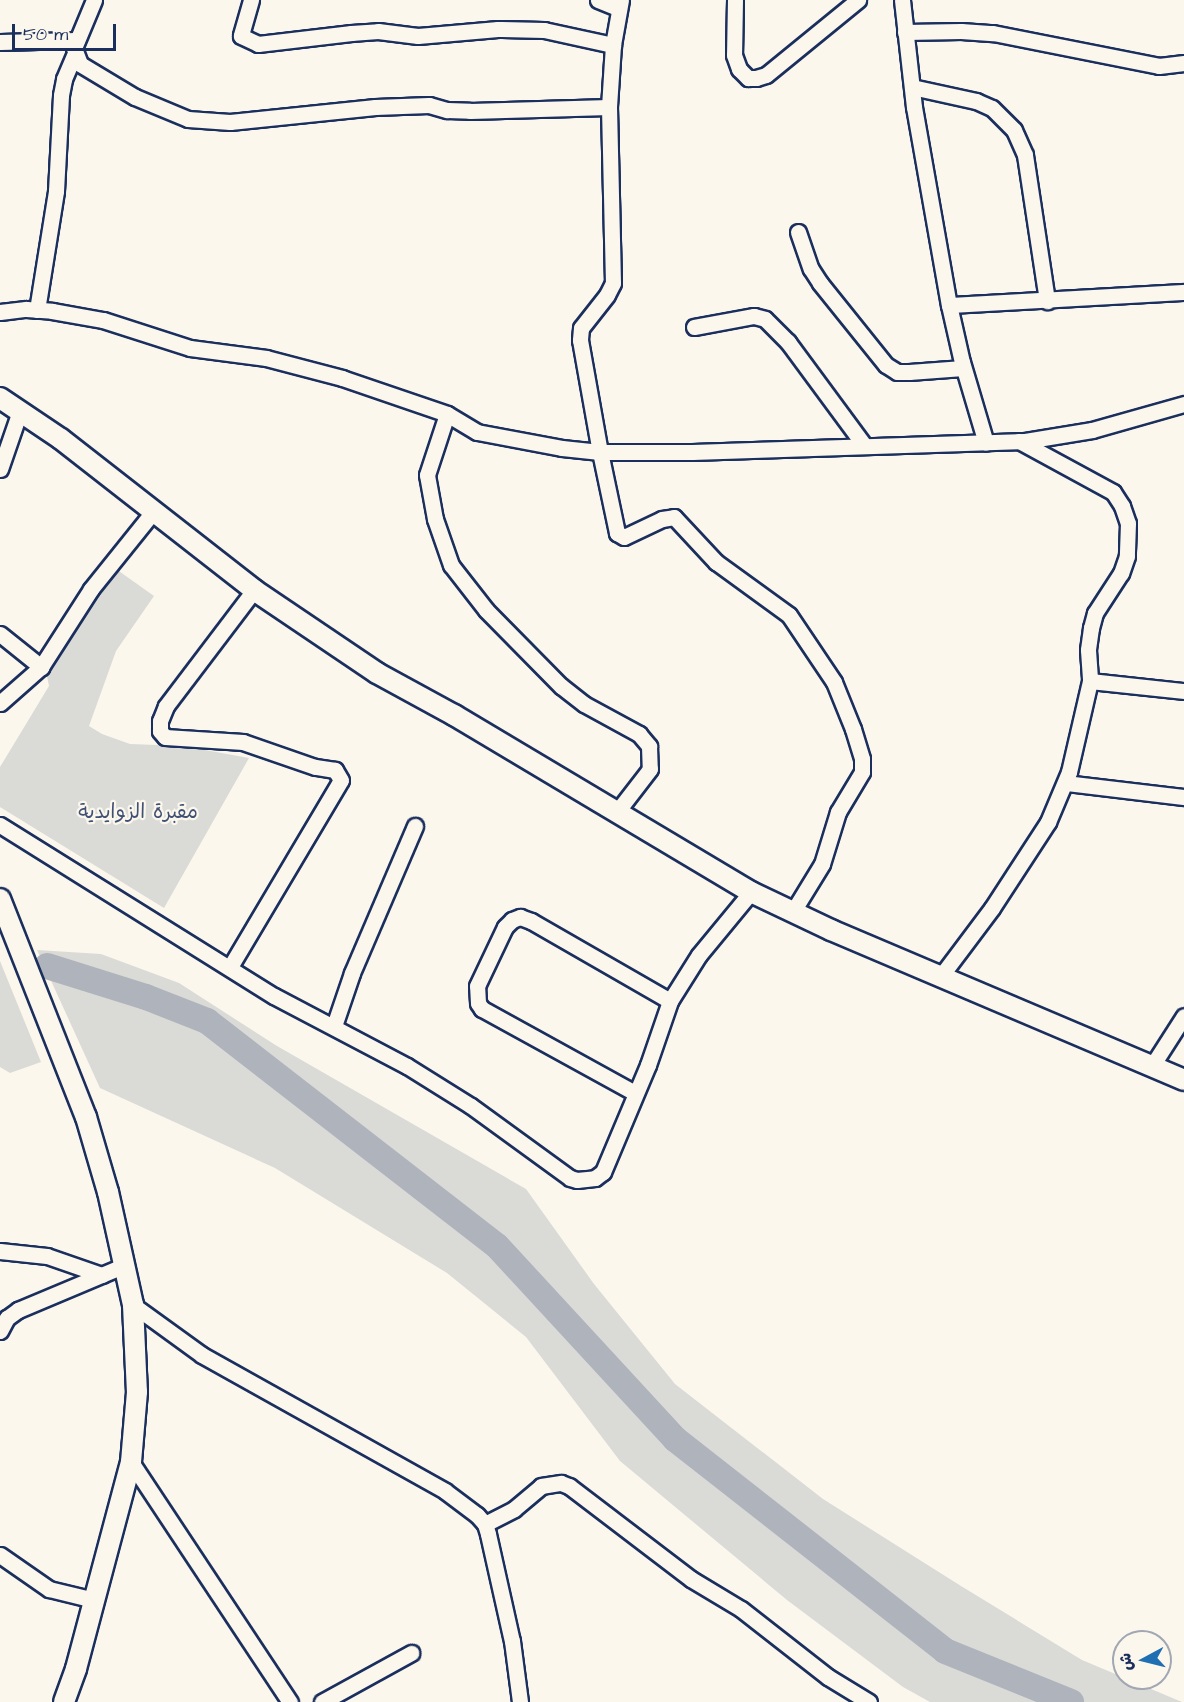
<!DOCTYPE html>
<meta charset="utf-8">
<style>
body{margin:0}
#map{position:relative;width:1184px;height:1702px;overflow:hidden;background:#fbf7ec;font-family:"Architects Daughter","Playpen Sans Arabic",sans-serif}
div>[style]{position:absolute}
.green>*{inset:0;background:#dadad7}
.river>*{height:26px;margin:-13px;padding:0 13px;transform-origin:13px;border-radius:13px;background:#afb3bb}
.roads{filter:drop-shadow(2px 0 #1b2f5e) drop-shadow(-2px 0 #1b2f5e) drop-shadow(0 2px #1b2f5e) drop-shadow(0 -2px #1b2f5e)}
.minor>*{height:15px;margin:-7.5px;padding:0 7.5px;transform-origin:7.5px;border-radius:7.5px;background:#fbf7ec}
.tertiary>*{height:20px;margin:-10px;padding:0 10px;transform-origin:10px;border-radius:10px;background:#fbf7ec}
span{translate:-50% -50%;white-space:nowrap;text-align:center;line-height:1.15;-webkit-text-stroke:4.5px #fbf7ec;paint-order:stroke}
.park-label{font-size:20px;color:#415176}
.north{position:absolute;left:1112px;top:1630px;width:60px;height:60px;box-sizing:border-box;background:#fbf7ec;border:2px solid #a1a7b3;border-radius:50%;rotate:263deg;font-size:16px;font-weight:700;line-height:24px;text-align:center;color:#1b2f5e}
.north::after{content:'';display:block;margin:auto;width:21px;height:27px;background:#1f6fb2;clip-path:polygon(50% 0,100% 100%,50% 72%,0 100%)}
.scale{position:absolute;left:12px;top:24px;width:104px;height:27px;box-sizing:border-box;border:3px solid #1b2f5e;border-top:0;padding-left:8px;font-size:18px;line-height:21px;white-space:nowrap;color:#1b2f5e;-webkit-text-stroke:4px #fbf7ec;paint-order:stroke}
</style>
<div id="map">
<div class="green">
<i style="clip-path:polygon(116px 569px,154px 596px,116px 651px,89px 726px,102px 734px,130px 744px,183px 746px,249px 758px,164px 908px,0 807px,0 767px,49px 686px,45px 666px,82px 605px)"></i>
<i style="clip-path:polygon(37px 950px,101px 954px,179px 983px,277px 1046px,526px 1189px,594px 1284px,675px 1384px,823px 1499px,961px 1586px,1082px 1660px,1182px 1702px,930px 1702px,903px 1687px,787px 1600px,620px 1461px,526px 1337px,447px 1273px,275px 1168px,100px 1088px)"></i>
<i style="clip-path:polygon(0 961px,41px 1062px,10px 1073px,0 1067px)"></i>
</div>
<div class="river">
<i style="left:47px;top:966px;width:104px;rotate:17.4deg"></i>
<i style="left:146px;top:997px;width:66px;rotate:21.5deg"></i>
<i style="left:207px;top:1021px;width:367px;rotate:37.8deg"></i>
<i style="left:497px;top:1246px;width:263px;rotate:47.3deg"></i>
<i style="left:675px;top:1439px;width:343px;rotate:38.1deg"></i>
<i style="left:945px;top:1651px;width:136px;rotate:22deg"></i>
</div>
<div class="roads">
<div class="minor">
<i style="left:94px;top:0;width:52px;rotate:112.6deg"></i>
<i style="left:74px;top:48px;width:17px;rotate:69deg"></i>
<i style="left:80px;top:64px;width:64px;rotate:31deg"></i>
<i style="left:135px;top:97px;width:57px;rotate:22.5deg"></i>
<i style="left:188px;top:119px;width:42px;rotate:4.1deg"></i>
<i style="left:230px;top:122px;width:146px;rotate:-5.9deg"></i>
<i style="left:375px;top:107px;width:54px;rotate:-2.1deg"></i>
<i style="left:429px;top:105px;width:19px;rotate:16deg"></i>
<i style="left:447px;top:110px;width:23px;rotate:2deg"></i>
<i style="left:470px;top:111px;width:139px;rotate:-1.6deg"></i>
<i style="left:251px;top:0;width:37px;rotate:106deg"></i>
<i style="left:241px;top:36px;width:19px;rotate:25deg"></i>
<i style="left:258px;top:44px;width:94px;rotate:-6.7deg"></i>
<i style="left:351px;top:33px;width:27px;rotate:-4deg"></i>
<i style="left:378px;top:31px;width:40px;rotate:7.1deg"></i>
<i style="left:418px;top:36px;width:80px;rotate:-5deg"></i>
<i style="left:498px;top:29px;width:46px;rotate:1.2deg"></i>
<i style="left:544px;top:30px;width:71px;rotate:12.3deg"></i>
<i style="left:598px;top:0;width:22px;rotate:22deg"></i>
<i style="left:621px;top:0;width:46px;rotate:100.1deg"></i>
<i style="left:613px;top:45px;width:62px;rotate:93.7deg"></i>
<i style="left:609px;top:107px;width:176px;rotate:88.7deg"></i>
<i style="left:613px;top:283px;width:13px;rotate:117deg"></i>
<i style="left:607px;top:295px;width:42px;rotate:128.2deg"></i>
<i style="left:581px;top:328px;width:12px;rotate:95deg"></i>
<i style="left:580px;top:340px;width:114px;rotate:79.9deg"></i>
<i style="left:600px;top:452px;width:83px;rotate:78.1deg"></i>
<i style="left:617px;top:533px;width:8px;rotate:30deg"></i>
<i style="left:624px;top:537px;width:42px;rotate:-25.3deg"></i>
<i style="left:662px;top:519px;width:12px;rotate:-9deg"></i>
<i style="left:674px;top:517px;width:62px;rotate:47deg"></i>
<i style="left:716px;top:562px;width:90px;rotate:36deg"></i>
<i style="left:789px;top:615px;width:81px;rotate:56.1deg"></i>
<i style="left:834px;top:682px;width:51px;rotate:68deg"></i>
<i style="left:853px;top:729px;width:31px;rotate:73deg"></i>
<i style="left:862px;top:759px;width:13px;rotate:90deg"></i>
<i style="left:862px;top:772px;width:47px;rotate:121deg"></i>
<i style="left:838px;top:812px;width:54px;rotate:107.1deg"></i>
<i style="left:822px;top:864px;width:57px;rotate:121.5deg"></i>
<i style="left:735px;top:0;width:55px;rotate:91deg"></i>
<i style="left:734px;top:55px;width:15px;rotate:70deg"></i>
<i style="left:739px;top:69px;width:13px;rotate:45deg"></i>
<i style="left:748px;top:78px;width:8px"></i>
<i style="left:756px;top:78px;width:10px;rotate:-17deg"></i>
<i style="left:766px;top:75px;width:119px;rotate:-39.2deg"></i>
<i style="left:902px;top:0;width:108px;rotate:83.6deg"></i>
<i style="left:914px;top:107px;width:201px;rotate:80deg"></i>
<i style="left:949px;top:305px;width:58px;rotate:77.2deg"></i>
<i style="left:962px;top:362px;width:84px;rotate:73.5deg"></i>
<i style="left:905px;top:32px;width:56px;rotate:-1deg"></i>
<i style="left:961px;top:31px;width:32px;rotate:4deg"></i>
<i style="left:993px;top:33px;width:169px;rotate:11.2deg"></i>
<i style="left:1159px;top:66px;width:25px;rotate:-7deg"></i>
<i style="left:0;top:42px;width:77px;rotate:-1.5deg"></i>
<i style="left:912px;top:87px;width:66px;rotate:12.3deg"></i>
<i style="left:976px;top:101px;width:17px;rotate:24deg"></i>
<i style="left:992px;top:108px;width:31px;rotate:45deg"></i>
<i style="left:1014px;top:130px;width:27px;rotate:66deg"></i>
<i style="left:1025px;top:155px;width:148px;rotate:81.4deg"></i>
<i style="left:798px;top:232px;width:39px;rotate:71deg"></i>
<i style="left:811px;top:269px;width:17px;rotate:57deg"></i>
<i style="left:820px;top:283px;width:105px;rotate:51.2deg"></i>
<i style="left:886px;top:365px;width:13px;rotate:32deg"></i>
<i style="left:897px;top:372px;width:12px"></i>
<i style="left:909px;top:372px;width:54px;rotate:-4.2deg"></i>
<i style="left:949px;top:305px;width:235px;rotate:-3.2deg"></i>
<i style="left:37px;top:310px;width:121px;rotate:-80.9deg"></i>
<i style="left:56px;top:191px;width:96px;rotate:-87deg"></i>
<i style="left:61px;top:95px;width:16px;rotate:-79deg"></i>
<i style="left:64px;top:79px;width:28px;rotate:-67deg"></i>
<i style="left:0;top:312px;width:26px;rotate:-7deg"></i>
<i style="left:26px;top:309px;width:26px;rotate:4deg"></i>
<i style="left:52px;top:311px;width:52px;rotate:10deg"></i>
<i style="left:103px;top:320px;width:91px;rotate:17.8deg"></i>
<i style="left:190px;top:348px;width:77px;rotate:7.5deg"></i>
<i style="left:266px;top:358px;width:79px;rotate:14.7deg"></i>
<i style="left:342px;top:378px;width:111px;rotate:18.9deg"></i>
<i style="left:447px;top:414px;width:35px;rotate:31deg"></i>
<i style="left:477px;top:432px;width:86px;rotate:10.7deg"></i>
<i style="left:562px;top:448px;width:38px;rotate:6deg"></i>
<i style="left:600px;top:452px;width:92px"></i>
<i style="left:692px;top:452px;width:333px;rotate:-1.9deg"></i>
<i style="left:1025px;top:441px;width:68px;rotate:-9.3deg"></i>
<i style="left:1092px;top:430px;width:96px;rotate:-15.8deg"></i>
<i style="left:694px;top:327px;width:61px;rotate:-10.4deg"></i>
<i style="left:754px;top:316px;width:11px;rotate:15deg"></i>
<i style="left:765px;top:319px;width:33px;rotate:45deg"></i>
<i style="left:788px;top:342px;width:128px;rotate:53.6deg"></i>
<i style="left:447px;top:414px;width:64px;rotate:108.2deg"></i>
<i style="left:427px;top:475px;width:45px;rotate:79.7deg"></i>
<i style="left:435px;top:519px;width:49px;rotate:70.8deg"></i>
<i style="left:451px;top:565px;width:57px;rotate:52.1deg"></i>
<i style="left:486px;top:610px;width:107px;rotate:45.4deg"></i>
<i style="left:561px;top:686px;width:29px;rotate:38deg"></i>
<i style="left:584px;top:704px;width:63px;rotate:28.6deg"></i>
<i style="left:639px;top:734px;width:16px;rotate:50deg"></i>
<i style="left:649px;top:746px;width:23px;rotate:88deg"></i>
<i style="left:650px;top:769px;width:56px;rotate:127.7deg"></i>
<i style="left:1019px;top:441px;width:107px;rotate:28.5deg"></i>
<i style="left:1113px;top:492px;width:17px;rotate:57deg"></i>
<i style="left:1122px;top:506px;width:18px;rotate:71deg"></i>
<i style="left:1128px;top:523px;width:33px;rotate:92deg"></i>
<i style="left:1127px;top:556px;width:18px;rotate:109deg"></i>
<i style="left:1121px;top:573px;width:48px;rotate:123deg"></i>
<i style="left:1095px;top:613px;width:16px;rotate:105deg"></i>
<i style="left:1091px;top:628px;width:22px;rotate:98deg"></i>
<i style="left:1088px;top:650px;width:31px;rotate:86deg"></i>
<i style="left:0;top:469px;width:61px;rotate:-71deg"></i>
<i style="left:0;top:634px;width:53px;rotate:38.8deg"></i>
<i style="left:0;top:703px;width:55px;rotate:-41.3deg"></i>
<i style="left:41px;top:667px;width:93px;rotate:-57.3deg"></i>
<i style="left:91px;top:589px;width:99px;rotate:-51.2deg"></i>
<i style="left:1066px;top:783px;width:119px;rotate:6.8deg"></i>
<i style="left:0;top:825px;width:323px;rotate:32deg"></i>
<i style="left:274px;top:996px;width:150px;rotate:27.8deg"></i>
<i style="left:407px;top:1066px;width:75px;rotate:32deg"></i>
<i style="left:471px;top:1106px;width:122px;rotate:36deg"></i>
<i style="left:570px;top:1178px;width:7px;rotate:16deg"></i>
<i style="left:577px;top:1180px;width:18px;rotate:-6deg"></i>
<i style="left:595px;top:1178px;width:10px;rotate:-37deg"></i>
<i style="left:603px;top:1172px;width:116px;rotate:-67.2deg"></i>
<i style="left:648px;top:1065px;width:68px;rotate:-71deg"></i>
<i style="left:670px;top:1001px;width:54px;rotate:-57.8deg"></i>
<i style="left:699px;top:955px;width:82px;rotate:-50.5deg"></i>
<i style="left:230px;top:967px;width:217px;rotate:-59.3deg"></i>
<i style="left:341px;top:780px;width:12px;rotate:-121deg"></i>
<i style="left:335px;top:770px;width:20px;rotate:-171deg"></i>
<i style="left:315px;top:767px;width:76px;rotate:-160.9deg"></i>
<i style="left:243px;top:742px;width:78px;rotate:-176.3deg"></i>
<i style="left:165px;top:737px;width:8px;rotate:-130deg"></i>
<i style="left:160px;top:731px;width:10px;rotate:-90deg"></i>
<i style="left:160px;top:721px;width:16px;rotate:-68deg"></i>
<i style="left:166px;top:706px;width:146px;rotate:-52.8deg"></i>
<i style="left:941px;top:976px;width:85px;rotate:-53.1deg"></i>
<i style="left:992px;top:908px;width:103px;rotate:-56.9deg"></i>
<i style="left:1048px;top:822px;width:54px;rotate:-67.2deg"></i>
<i style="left:1069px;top:772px;width:93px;rotate:-77deg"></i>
<i style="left:1090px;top:681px;width:95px;rotate:6.1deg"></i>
<i style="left:334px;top:1026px;width:56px;rotate:-71.2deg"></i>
<i style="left:352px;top:973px;width:160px;rotate:-66.8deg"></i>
<i style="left:1152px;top:1066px;width:59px;rotate:-57.4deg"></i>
<i style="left:635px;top:1093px;width:175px;rotate:-151.2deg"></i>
<i style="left:482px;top:1009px;width:7px;rotate:-124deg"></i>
<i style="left:478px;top:1003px;width:17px;rotate:-93deg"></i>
<i style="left:477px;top:986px;width:65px;rotate:-64.6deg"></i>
<i style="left:505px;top:927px;width:10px;rotate:-45deg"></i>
<i style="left:512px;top:920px;width:9px;rotate:-21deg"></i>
<i style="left:520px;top:917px;width:12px;rotate:20deg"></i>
<i style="left:531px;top:921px;width:160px;rotate:29.9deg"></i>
<i style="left:0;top:1251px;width:47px;rotate:6.1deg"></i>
<i style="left:47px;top:1256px;width:58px;rotate:19.1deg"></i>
<i style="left:133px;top:1305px;width:85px;rotate:35.9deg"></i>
<i style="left:202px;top:1355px;width:278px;rotate:29.2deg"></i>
<i style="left:445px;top:1491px;width:40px;rotate:37deg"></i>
<i style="left:477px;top:1515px;width:12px;rotate:48deg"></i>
<i style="left:485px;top:1524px;width:10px;rotate:73deg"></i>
<i style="left:488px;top:1534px;width:110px;rotate:77.4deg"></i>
<i style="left:512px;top:1641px;width:62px;rotate:82.5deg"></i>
<i style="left:0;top:1331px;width:15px;rotate:-62deg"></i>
<i style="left:7px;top:1318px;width:14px;rotate:-36deg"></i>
<i style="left:18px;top:1310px;width:116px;rotate:-22.8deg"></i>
<i style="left:131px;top:1462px;width:288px;rotate:56.5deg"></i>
<i style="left:485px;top:1524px;width:33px;rotate:-27deg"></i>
<i style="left:514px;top:1509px;width:35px;rotate:-40deg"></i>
<i style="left:541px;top:1486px;width:20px;rotate:-9deg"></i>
<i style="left:561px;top:1483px;width:9px;rotate:21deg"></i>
<i style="left:569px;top:1486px;width:153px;rotate:37.3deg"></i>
<i style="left:691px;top:1579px;width:58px;rotate:31deg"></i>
<i style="left:741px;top:1609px;width:110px;rotate:38deg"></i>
<i style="left:828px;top:1677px;width:48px;rotate:31.4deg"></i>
<i style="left:0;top:1555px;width:60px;rotate:34.8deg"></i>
<i style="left:49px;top:1589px;width:46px;rotate:13.7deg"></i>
<i style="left:322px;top:1702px;width:102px;rotate:-28.8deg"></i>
</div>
<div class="tertiary">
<i style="left:0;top:398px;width:73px;rotate:33.9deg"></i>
<i style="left:61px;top:439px;width:245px;rotate:38deg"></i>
<i style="left:254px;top:590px;width:148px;rotate:34deg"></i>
<i style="left:377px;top:673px;width:88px;rotate:28.6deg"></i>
<i style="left:454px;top:715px;width:346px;rotate:30.8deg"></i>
<i style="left:751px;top:892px;width:89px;rotate:25.4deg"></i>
<i style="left:831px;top:930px;width:384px;rotate:23deg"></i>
<i style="left:0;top:899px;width:234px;rotate:68.5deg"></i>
<i style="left:86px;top:1117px;width:78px;rotate:73.7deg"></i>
<i style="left:108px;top:1192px;width:116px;rotate:77.5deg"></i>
<i style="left:133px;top:1305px;width:87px;rotate:87.4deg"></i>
<i style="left:137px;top:1392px;width:70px;rotate:94.9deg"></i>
<i style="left:131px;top:1462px;width:214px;rotate:104.9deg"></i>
<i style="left:76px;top:1669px;width:35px;rotate:110deg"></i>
</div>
</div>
<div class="park-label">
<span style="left:138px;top:812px">مقبرة الزوايدية</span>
</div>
<div class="north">ش</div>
<div class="scale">50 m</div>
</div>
